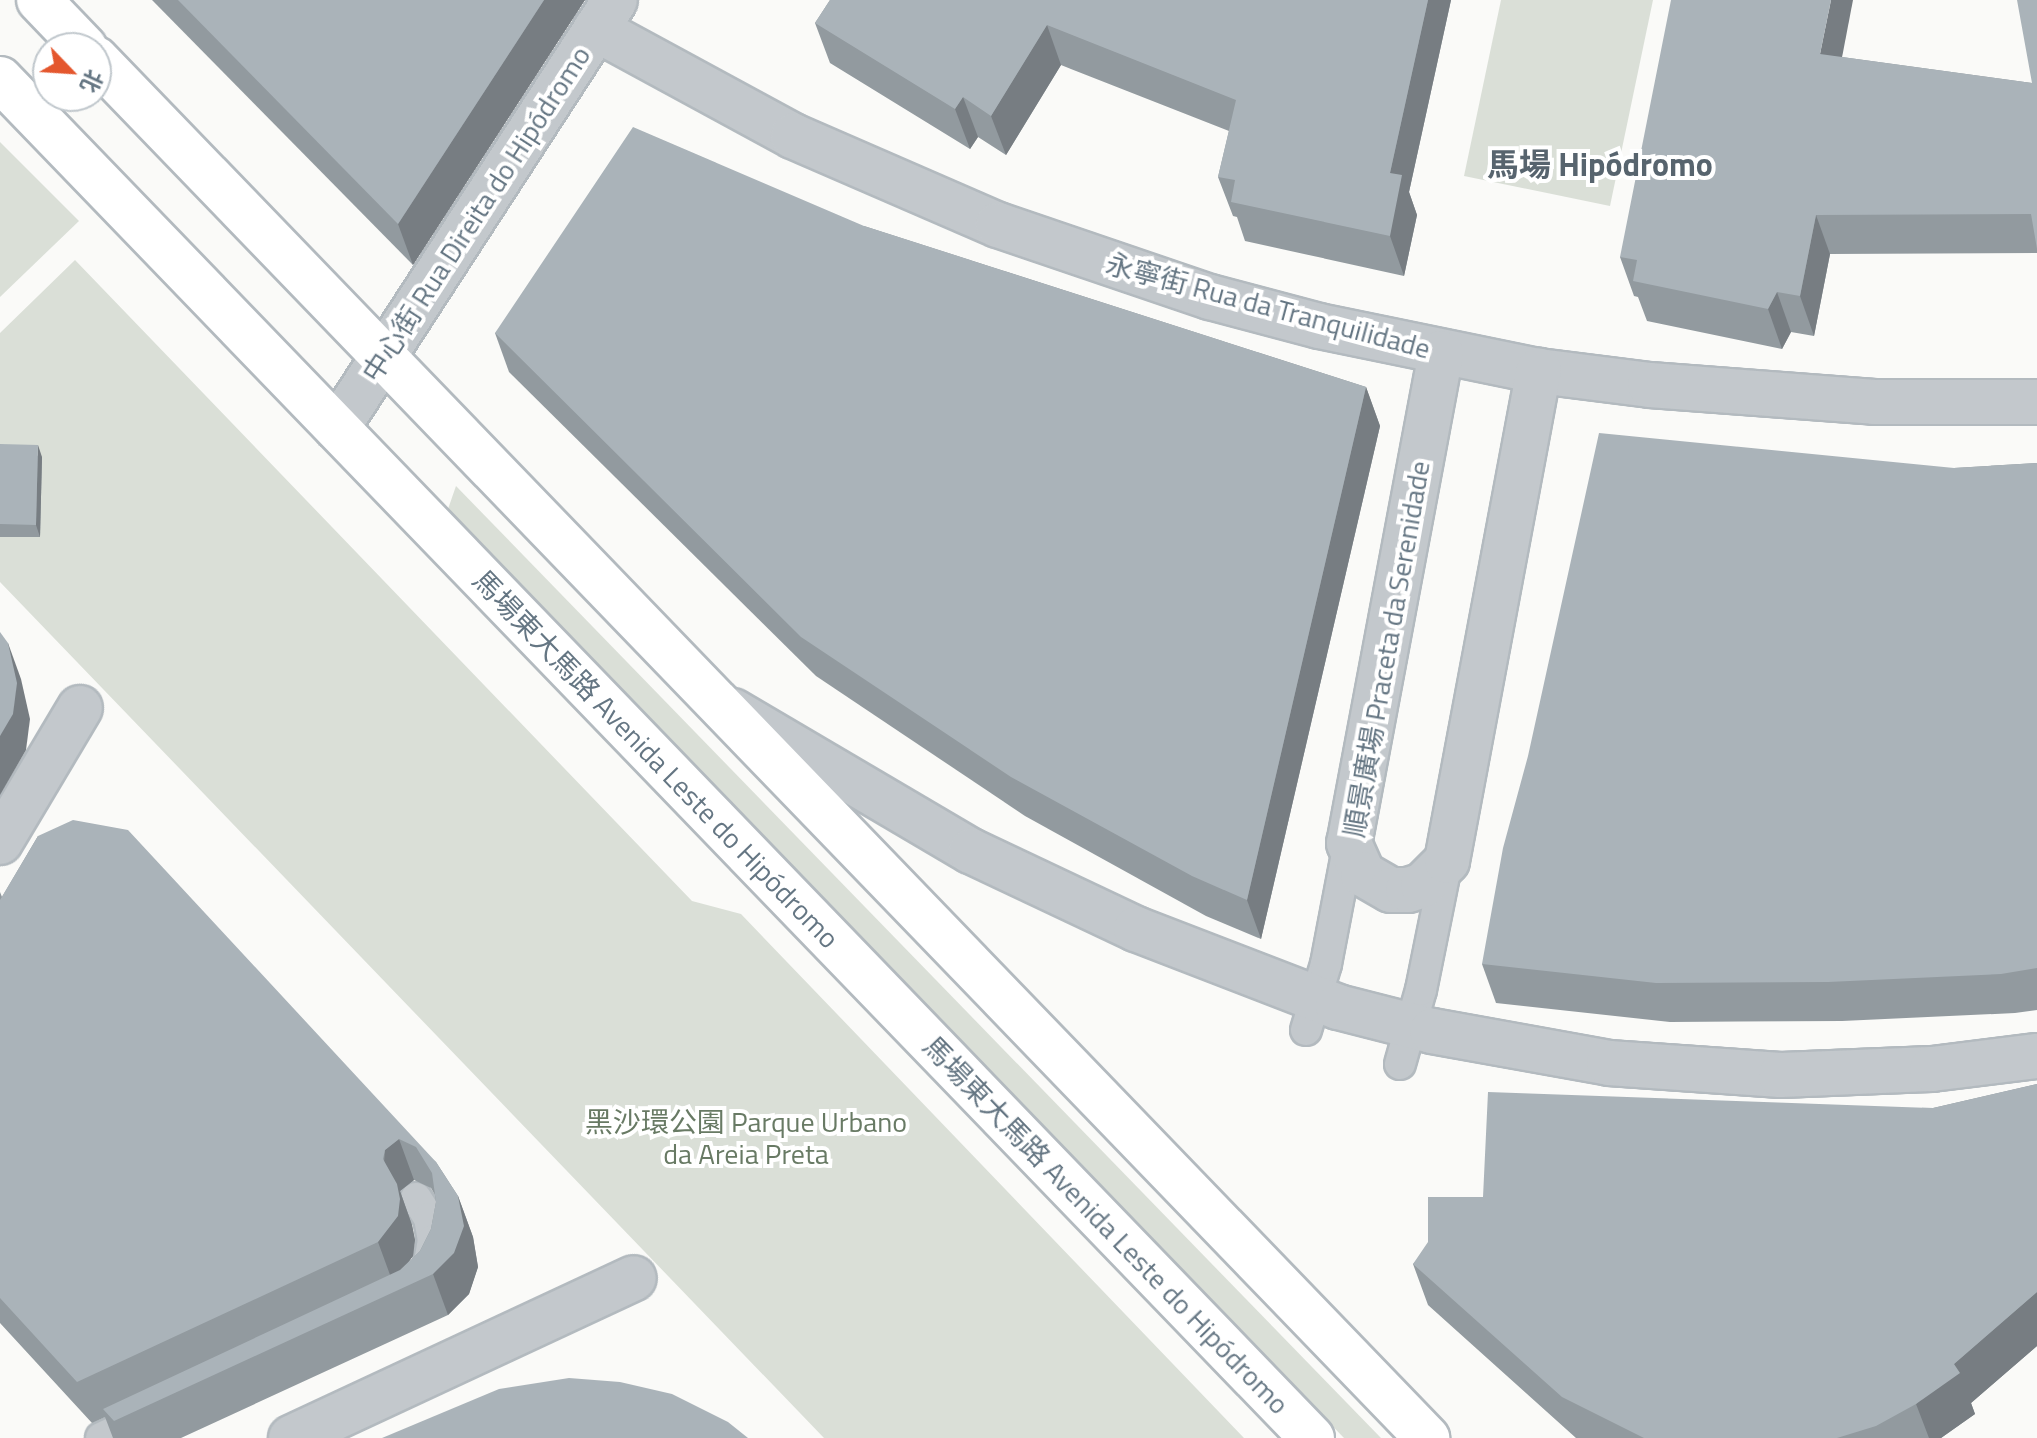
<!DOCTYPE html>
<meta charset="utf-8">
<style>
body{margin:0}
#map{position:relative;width:2037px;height:1438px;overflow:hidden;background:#fafaf8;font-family:"Titillium Web","Noto Sans SC",sans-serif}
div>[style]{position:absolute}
.green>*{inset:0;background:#dadfd7}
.roads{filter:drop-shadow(2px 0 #b3babf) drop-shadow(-2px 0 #b3babf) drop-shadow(0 2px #b3babf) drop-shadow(0 -2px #b3babf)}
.service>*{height:30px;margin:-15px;padding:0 15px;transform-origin:15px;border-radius:15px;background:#c3c8cc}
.pedestrian>*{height:44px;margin:-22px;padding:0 22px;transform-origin:22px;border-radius:22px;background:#c3c8cc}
.minor>*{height:44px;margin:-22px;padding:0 22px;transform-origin:22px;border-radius:22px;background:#c3c8cc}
.secondary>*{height:44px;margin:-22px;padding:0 22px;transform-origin:22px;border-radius:22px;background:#fff}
.wall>*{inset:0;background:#929a9f}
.shaded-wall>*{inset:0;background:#777d82}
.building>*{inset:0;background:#aab3b9}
span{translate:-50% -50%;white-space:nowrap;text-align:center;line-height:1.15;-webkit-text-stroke:8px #fff;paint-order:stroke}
.street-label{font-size:28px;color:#657683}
.park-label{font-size:28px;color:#687a64}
.quarter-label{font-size:32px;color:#57646e;font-weight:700}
.north{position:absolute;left:32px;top:32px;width:80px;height:80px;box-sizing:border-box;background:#fff;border:2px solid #c1c8cd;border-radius:50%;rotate:115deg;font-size:22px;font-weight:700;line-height:32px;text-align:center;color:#657683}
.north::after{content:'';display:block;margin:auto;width:28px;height:36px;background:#e4572e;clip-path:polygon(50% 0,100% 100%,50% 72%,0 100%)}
</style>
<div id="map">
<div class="green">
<i style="clip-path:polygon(1501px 0,1653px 0,1610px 206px,1464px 176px)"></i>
<i style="clip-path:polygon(0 142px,79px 221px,0 297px)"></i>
<i style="clip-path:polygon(75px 260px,692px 901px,741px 914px,1244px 1438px,824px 1438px,0 582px,0 333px)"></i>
<i style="clip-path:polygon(456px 486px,1381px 1438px,1344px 1438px,448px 509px)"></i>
</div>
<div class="roads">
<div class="service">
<i style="left:1306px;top:1030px;width:69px;rotate:-73.1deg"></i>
<i style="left:1326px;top:964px;width:123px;rotate:-79.2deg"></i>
<i style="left:1400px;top:1064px;width:77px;rotate:-74.2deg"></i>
<i style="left:1421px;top:990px;width:132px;rotate:-78.6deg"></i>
<i style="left:416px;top:1198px;width:24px;rotate:57deg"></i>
<i style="left:429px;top:1218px;width:22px;rotate:80deg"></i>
<i style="left:433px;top:1240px;width:27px;rotate:100deg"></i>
<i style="left:101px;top:1438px;width:50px;rotate:-25deg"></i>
</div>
<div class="pedestrian">
<i style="left:733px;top:711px;width:276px;rotate:30.5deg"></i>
<i style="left:971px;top:851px;width:183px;rotate:25.3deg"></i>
<i style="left:1136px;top:929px;width:217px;rotate:21.1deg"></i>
<i style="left:1338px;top:1007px;width:97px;rotate:14.3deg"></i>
<i style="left:1432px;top:1031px;width:180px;rotate:10.2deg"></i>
<i style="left:1609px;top:1063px;width:172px;rotate:4deg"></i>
<i style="left:1781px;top:1075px;width:151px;rotate:-2.3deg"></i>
<i style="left:1932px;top:1069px;width:106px;rotate:-7.1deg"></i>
<i style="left:0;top:842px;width:156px;rotate:-59.2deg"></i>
<i style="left:291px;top:1438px;width:378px;rotate:-25deg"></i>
</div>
<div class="minor">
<i style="left:596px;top:29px;width:224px;rotate:28.5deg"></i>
<i style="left:793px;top:136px;width:223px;rotate:23.5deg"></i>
<i style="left:998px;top:225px;width:224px;rotate:18.8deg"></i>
<i style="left:1210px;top:297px;width:113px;rotate:14.9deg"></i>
<i style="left:1319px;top:326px;width:225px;rotate:11.6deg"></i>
<i style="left:1539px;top:371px;width:112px;rotate:7.2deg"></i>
<i style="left:1650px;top:385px;width:225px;rotate:4.3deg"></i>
<i style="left:1874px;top:402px;width:163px"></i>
<i style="left:1441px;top:353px;width:499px;rotate:100.6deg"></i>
<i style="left:1349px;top:843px;width:34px;rotate:66deg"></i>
<i style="left:1363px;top:874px;width:32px;rotate:30deg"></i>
<i style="left:1391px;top:890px;width:17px"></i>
<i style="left:1408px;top:890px;width:16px;rotate:-18deg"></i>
<i style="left:1423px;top:885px;width:34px;rotate:-45deg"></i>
<i style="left:1447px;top:861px;width:499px;rotate:-79.4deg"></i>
<i style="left:337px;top:428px;width:510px;rotate:-56.99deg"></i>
</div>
<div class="secondary">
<i style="left:39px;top:0;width:66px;rotate:46.2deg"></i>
<i style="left:96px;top:59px;width:1917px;rotate:46.01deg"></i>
<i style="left:0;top:79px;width:1889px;rotate:46.01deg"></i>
</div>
</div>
<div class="wall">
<i style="clip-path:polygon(152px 0,585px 0,413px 265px)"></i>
<i style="clip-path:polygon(830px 0,1451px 0,1409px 192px,1417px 215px,1404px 276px,1245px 241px,1237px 217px,1233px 216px,1218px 177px,1229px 131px,1061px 65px,1006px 155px,978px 137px,970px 149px,830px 63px,815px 23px)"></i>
<i style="clip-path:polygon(2037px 0,2037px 253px,1830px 254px,1814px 336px,1791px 332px,1782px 349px,1647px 321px,1638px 297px,1634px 296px,1620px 257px,1842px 57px,2032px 83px)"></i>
<i style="clip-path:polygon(864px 226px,1366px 387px,1380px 426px,1261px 939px,1206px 916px,1025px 816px,816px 676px,509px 372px,495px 333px)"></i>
<i style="clip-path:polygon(0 444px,42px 457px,40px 537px,0 537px)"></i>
<i style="clip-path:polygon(2037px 463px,2037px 1010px,2015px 1013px,1842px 1021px,1670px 1022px,1496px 1003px,1482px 964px,1954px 468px)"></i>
<i style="clip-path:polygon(evenodd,38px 836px,436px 1162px,458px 1196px,473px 1237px,478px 1267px,469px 1294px,448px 1315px,181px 1438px,113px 1438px,105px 1417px,92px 1423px,0 1323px,0 892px,2px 897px,38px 836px,414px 1180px,431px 1188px,435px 1195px,436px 1202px,431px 1229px,420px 1251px,408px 1263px,413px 1256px,415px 1240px,412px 1225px,400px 1191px,414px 1180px)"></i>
<i style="clip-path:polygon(2037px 1084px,2037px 1346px,1971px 1403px,1975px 1414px,1941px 1438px,1576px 1438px,1428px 1305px,1413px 1264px,1483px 1197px,1933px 1108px)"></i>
</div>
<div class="shaded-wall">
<i style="clip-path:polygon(544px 0,585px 0,413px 265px,398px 224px)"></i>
<i style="clip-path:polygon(1428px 0,1451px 0,1409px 192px,1417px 215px,1404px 276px,1390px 236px,1390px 173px)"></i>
<i style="clip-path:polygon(1831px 0,1853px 0,1835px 94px,1820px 54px)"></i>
<i style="clip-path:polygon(1047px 25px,1061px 65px,1006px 155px,991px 116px)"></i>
<i style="clip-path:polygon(963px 97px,978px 137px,970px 149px,955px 109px)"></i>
<i style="clip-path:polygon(1816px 215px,1830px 254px,1814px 336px,1800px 296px)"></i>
<i style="clip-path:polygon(1777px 292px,1791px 332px,1782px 349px,1768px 309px)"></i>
<i style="clip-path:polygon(1366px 387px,1380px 426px,1261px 939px,1247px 900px)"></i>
<i style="clip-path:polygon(38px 445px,42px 457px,40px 537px,36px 525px)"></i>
<i style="clip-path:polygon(8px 643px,21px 679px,30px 719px,26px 750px,0 795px,0 736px)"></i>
<i style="clip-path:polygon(399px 1139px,414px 1180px,400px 1191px,412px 1225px,415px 1240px,413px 1256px,393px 1283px,378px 1242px,385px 1150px)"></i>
<i style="clip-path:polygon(458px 1196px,473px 1237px,478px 1267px,469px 1294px,448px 1315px,433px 1274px)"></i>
<i style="clip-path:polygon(2037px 1292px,2037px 1346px,1971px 1403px,1975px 1414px,1941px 1438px,1929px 1438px,1916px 1404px,1954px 1364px)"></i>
</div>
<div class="building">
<i style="clip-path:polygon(178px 0,544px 0,398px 224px)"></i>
<i style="clip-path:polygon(830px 0,1428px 0,1390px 173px,1402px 175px,1390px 236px,1231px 202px,1235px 180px,1218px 177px,1236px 100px,1047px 25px,991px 116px,963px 97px,955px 109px,815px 23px)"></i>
<i style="clip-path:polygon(1671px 0,1831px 0,1820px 54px,2032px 83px,2017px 0,2037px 0,2037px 249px,2031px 214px,1816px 215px,1800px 296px,1777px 292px,1768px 309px,1633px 281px,1637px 260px,1620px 257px)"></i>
<i style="clip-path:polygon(633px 127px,864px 226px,1366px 387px,1247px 900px,1192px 876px,1011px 777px,801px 637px,495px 333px)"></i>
<i style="clip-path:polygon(1599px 433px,1954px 468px,2037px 463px,2037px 968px,2001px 974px,1828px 982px,1656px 983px,1482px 964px,1503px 848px,1528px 756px)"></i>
<i style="clip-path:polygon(0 444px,38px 445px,36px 525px,0 524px)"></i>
<i style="clip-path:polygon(0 632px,8px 643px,17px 683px,13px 714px,0 736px)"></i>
<i style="clip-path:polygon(73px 820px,128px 830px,436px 1162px,458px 1196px,464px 1226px,454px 1253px,433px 1274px,114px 1421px,103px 1409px,400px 1270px,420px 1251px,431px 1229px,436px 1202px,432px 1173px,416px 1147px,399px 1139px,385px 1150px,383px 1159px,397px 1184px,400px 1199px,398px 1216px,378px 1242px,77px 1382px,0 1298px,0 900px,38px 836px)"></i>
<i style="clip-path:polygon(2037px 1084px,2037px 1292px,1954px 1364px,1960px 1373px,1916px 1404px,1876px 1426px,1837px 1438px,1644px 1438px,1562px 1397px,1413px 1264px,1428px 1242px,1428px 1197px,1483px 1197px,1488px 1092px,1933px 1108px)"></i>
<i style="clip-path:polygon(569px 1378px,620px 1382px,672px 1394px,728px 1422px,748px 1438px,382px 1438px,499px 1389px)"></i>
</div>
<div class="street-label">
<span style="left:476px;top:214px;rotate:-57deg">中心街 Rua Direita do Hipódromo</span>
<span style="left:1268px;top:306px;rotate:15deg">永寧街 Rua da Tranquilidade</span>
<span style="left:1387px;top:649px;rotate:-80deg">順景廣場 Praceta da Serenidade</span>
<span style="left:656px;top:759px;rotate:46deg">馬場東大馬路 Avenida Leste do Hipódromo</span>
<span style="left:1106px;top:1225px;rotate:46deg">馬場東大馬路 Avenida Leste do Hipódromo</span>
</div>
<div class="park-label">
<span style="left:746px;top:1138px">黑沙環公園 Parque Urbano<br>da Areia Preta</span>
</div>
<div class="quarter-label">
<span style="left:1600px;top:164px">馬場 Hipódromo</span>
</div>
<div class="north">北</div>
</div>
